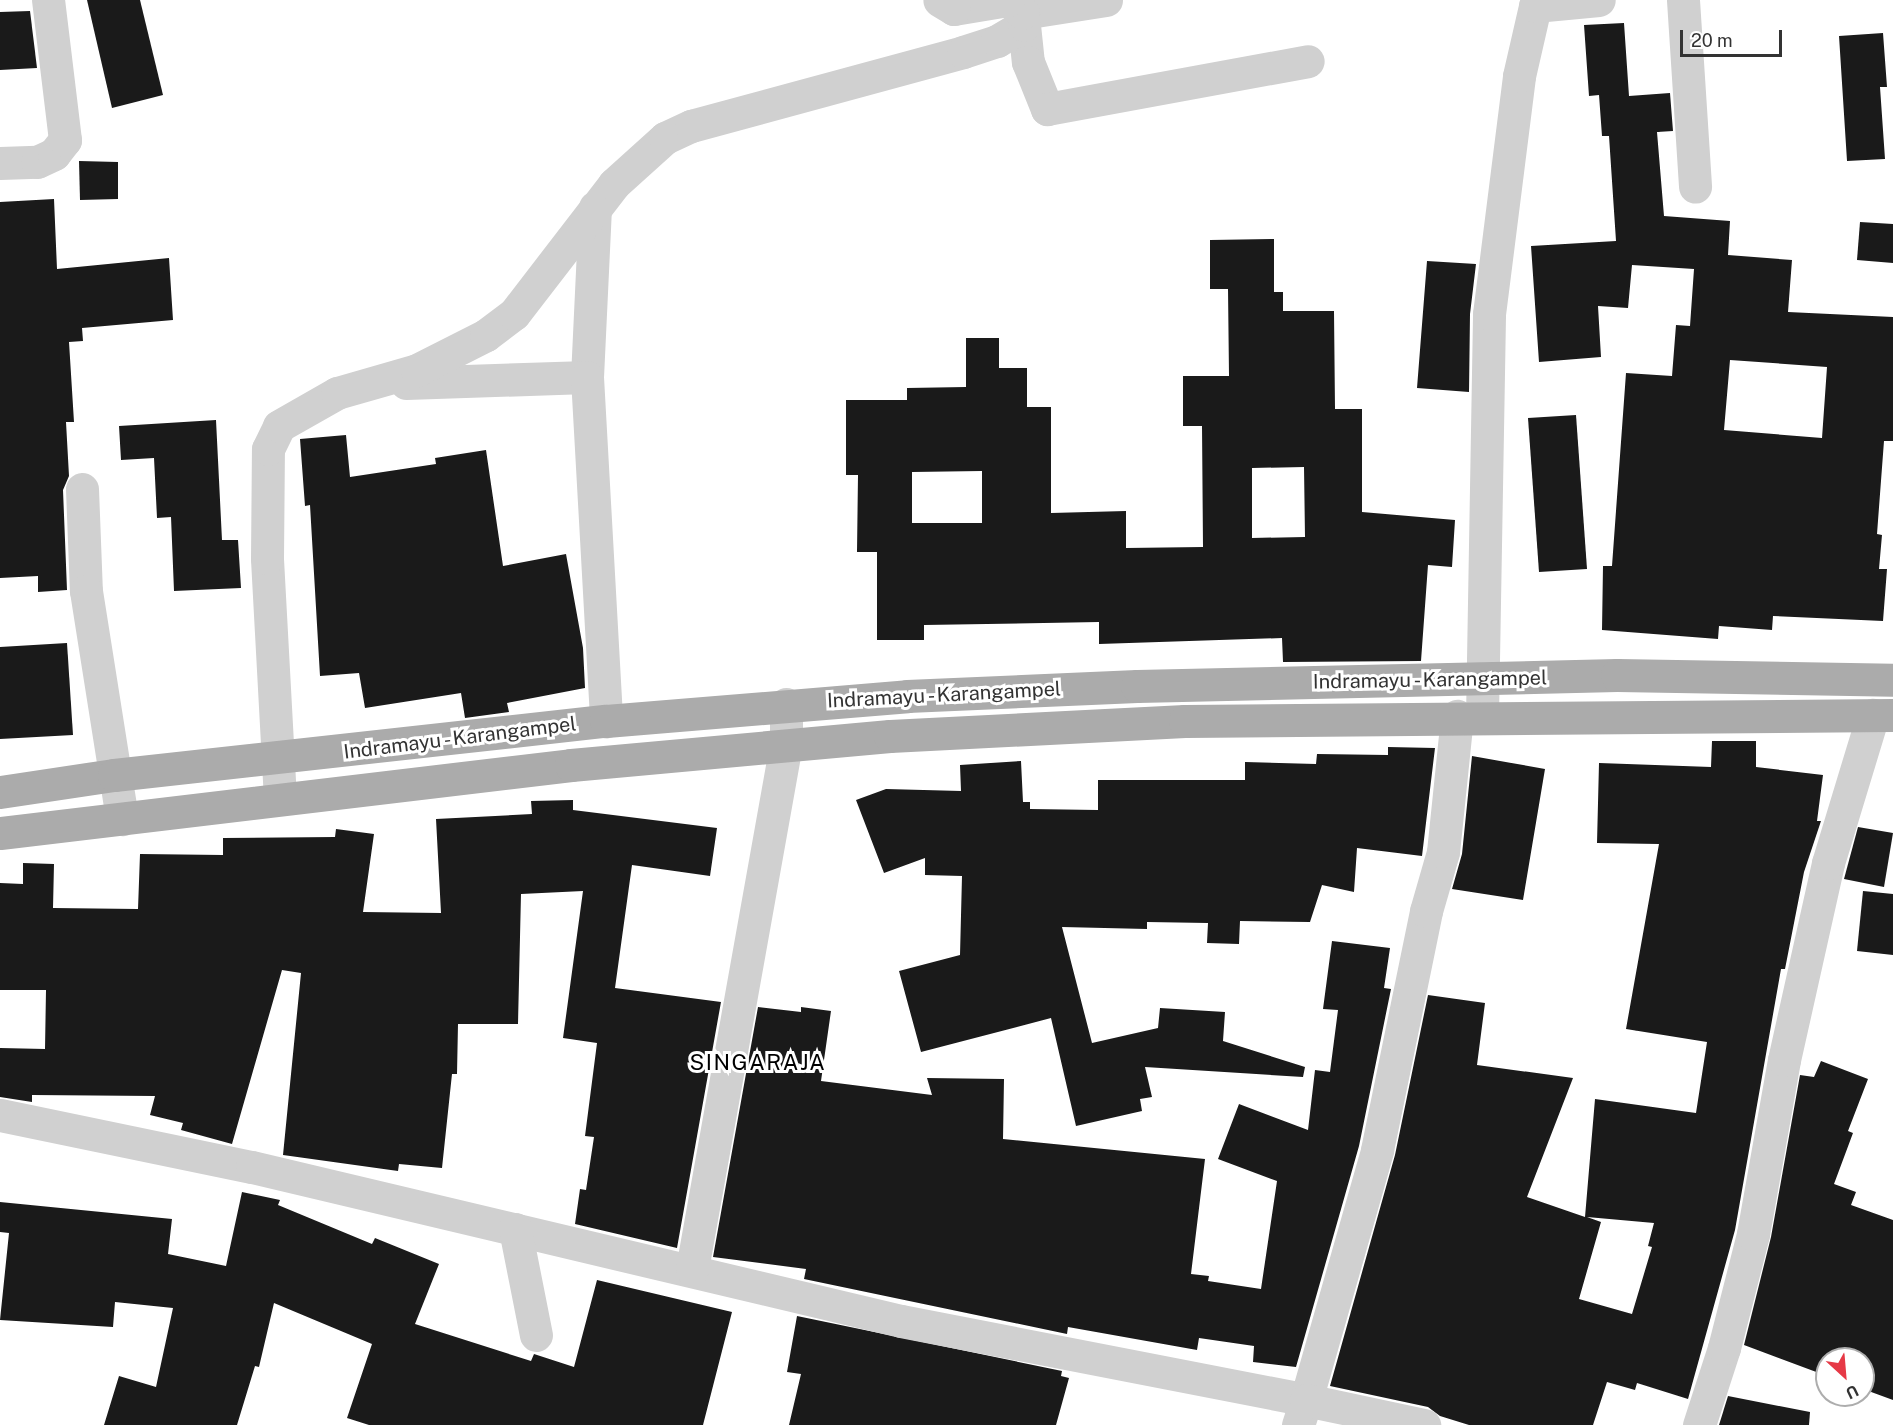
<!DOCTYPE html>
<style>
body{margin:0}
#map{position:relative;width:1893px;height:1425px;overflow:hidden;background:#fff;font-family:"Public Sans",sans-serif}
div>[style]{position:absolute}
.building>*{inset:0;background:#1a1a1a}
.minor>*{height:33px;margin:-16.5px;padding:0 16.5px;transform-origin:16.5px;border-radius:16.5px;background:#d0d0d0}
.primary>*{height:33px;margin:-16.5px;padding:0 16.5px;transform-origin:16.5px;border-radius:16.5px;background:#ababab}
span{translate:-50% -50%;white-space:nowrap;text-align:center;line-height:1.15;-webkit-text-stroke:6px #fff;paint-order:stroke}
.street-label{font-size:20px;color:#333}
.quarter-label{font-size:22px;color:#000;letter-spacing:1.5px}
.north{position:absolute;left:1815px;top:1347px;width:60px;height:60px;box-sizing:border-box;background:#fff;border:2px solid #adadad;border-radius:50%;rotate:154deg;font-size:16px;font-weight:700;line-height:24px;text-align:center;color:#333}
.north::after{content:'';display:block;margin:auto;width:21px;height:27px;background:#e63946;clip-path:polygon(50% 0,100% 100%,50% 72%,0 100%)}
.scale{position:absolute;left:1680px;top:30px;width:102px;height:27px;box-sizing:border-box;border:3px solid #333;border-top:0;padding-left:8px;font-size:18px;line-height:21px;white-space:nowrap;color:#333;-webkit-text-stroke:4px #fff;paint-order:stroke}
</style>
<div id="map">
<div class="building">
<i style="clip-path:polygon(87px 0,140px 0,163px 95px,112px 108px)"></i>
<i style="clip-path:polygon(30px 11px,37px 68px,0 70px,0 12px)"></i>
<i style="clip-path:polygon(evenodd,1624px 23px,1629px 96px,1670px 93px,1673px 131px,1657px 132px,1664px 216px,1730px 221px,1728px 255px,1792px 260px,1788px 312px,1893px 317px,1893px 441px,1884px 441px,1877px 534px,1882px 535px,1879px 569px,1887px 569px,1883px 621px,1773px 616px,1772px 630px,1719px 626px,1718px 639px,1602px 630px,1603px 566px,1612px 566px,1626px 373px,1672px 376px,1676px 325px,1690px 326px,1694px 269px,1632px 265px,1628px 308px,1598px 306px,1601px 357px,1539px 362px,1531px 246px,1616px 241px,1609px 136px,1602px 136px,1599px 95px,1589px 96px,1584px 25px,1624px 23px,1730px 360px,1827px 367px,1822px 438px,1724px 430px,1730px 360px)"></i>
<i style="clip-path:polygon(1883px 33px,1887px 87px,1880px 87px,1885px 159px,1847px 161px,1839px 36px)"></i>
<i style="clip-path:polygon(79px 161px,118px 162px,118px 199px,80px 200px)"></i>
<i style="clip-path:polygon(54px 199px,57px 269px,169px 258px,173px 320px,82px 328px,83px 341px,69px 342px,74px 422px,66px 422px,69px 476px,63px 490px,67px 590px,38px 592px,38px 576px,0 578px,0 202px)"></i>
<i style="clip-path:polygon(1860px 222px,1893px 224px,1893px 263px,1857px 260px)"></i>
<i style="clip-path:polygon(evenodd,1274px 239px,1274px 292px,1283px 292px,1283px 311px,1334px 311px,1335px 409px,1362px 409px,1362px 512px,1455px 520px,1452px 567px,1428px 565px,1421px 661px,1283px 662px,1282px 638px,1099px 644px,1099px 622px,924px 625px,924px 640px,877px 640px,877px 552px,857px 552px,858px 475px,846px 475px,846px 400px,907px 400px,907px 388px,966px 387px,966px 338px,999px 338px,999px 368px,1027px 368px,1027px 407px,1051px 407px,1051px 513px,1126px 511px,1126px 548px,1203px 547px,1202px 426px,1183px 426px,1183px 376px,1229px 376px,1228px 289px,1210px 289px,1210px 240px,1274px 239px,1304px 467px,1305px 537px,1252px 538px,1252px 468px,1304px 467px,1274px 239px,982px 471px,982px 523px,912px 523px,912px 472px,982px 471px)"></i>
<i style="clip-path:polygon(1427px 261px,1476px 264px,1470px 314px,1469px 392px,1417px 388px)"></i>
<i style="clip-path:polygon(1576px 415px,1587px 569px,1539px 572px,1528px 418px)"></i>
<i style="clip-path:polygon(216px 420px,222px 540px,238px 540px,241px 588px,174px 591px,171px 517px,157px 518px,154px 458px,121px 460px,119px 426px)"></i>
<i style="clip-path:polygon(346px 435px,350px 477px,436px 464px,435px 458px,486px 450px,503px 566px,566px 554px,583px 648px,585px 688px,507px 703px,509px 712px,465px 718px,461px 693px,365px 708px,359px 673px,320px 676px,310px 505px,305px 506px,300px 439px)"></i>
<i style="clip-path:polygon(67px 643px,73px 735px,0 739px,0 647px)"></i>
<i style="clip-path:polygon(evenodd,1712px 741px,1756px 741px,1756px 767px,1823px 775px,1817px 821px,1821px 821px,1804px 872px,1785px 969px,1781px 969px,1735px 1230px,1688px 1399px,1637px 1383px,1635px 1390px,1607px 1382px,1593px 1425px,1469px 1425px,1440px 1416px,1428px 1407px,1330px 1386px,1395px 1155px,1428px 995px,1485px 1003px,1477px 1065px,1573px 1078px,1527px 1197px,1585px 1217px,1595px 1099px,1696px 1113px,1707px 1042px,1626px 1029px,1659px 844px,1597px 843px,1599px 763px,1711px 767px,1712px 741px,1587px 1217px,1654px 1223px,1648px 1246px,1652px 1247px,1632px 1314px,1579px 1299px,1601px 1222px,1587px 1217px)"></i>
<i style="clip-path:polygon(1388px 747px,1435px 748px,1422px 856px,1357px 848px,1354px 892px,1322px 885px,1310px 922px,1240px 921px,1239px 944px,1207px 943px,1208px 923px,1147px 922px,1147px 929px,1062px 927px,1092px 1043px,1158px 1028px,1160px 1008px,1225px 1012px,1223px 1041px,1305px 1067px,1303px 1077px,1145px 1067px,1152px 1097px,1140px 1099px,1142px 1111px,1076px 1126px,1051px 1018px,921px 1052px,899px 971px,960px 955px,962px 876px,925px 875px,925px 858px,884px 873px,856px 800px,886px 789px,961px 791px,960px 765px,1021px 761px,1023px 802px,1030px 802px,1030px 809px,1098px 810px,1098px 780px,1245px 780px,1245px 762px,1316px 764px,1317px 754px,1388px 755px)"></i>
<i style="clip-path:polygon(1472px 756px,1545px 769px,1523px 900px,1452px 889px,1462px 854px)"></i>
<i style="clip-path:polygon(573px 800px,573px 810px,717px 828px,710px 876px,632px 865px,615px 988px,721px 1002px,677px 1248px,575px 1224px,580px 1189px,586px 1190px,594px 1137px,585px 1136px,597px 1043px,563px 1038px,583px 891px,521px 894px,518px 1024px,458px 1024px,457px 1074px,452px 1074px,442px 1168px,399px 1164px,398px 1171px,283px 1155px,301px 973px,282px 970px,232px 1144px,181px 1130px,183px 1123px,150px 1115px,155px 1096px,32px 1095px,32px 1102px,0 1097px,0 1048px,45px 1049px,46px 990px,0 990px,0 883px,23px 884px,23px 863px,54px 864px,53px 908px,138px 909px,140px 854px,223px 855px,223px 838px,335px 837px,336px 829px,374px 834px,363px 912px,441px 913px,436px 819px,532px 814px,531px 801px)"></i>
<i style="clip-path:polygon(1858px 827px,1893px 833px,1884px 887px,1844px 879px)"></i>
<i style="clip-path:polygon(1863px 891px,1893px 894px,1893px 955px,1857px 951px)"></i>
<i style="clip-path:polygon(1332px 941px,1390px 948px,1384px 988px,1391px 989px,1359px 1146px,1296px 1367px,1253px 1362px,1254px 1346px,1199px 1338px,1197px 1350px,1068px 1327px,1067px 1334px,804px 1279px,806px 1269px,713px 1257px,758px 1007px,801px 1012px,801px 1007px,831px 1011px,821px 1081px,932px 1095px,927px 1078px,1004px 1079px,1003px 1139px,1205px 1159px,1191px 1274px,1209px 1276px,1208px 1281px,1261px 1289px,1277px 1181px,1218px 1159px,1239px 1104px,1308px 1130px,1315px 1070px,1330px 1072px,1338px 1010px,1323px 1009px)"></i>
<i style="clip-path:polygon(1821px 1061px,1868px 1079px,1848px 1131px,1853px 1133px,1834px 1184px,1856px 1192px,1851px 1205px,1893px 1220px,1893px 1400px,1863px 1389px,1863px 1359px,1827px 1359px,1827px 1376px,1744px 1345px,1771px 1237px,1800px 1075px,1814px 1077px)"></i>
<i style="clip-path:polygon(242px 1192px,280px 1200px,278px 1205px,372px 1244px,375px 1238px,439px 1264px,415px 1324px,531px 1361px,534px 1354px,574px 1367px,597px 1280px,732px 1312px,703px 1425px,369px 1425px,347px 1418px,372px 1344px,274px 1303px,259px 1367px,255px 1366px,237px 1425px,104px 1425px,119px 1376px,156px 1387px,173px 1308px,115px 1302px,113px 1327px,0 1320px,9px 1233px,0 1232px,0 1202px,172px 1219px,168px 1254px,226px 1266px)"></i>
<i style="clip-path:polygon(797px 1316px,1062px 1371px,1061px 1376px,1069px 1378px,1056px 1425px,789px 1425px,801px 1374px,787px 1372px)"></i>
<i style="clip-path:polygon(1728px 1396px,1810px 1412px,1809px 1425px,1719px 1425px)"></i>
</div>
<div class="minor">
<i style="left:1683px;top:0;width:187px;rotate:86.3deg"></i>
<i style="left:1023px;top:13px;width:84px;rotate:-8.9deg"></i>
<i style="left:1024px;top:25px;width:37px;rotate:84deg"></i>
<i style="left:1028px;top:62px;width:51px;rotate:68deg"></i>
<i style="left:1047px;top:109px;width:265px;rotate:-10.4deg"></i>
<i style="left:0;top:163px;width:37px;rotate:-2deg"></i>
<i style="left:37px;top:162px;width:19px;rotate:-25deg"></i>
<i style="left:54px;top:154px;width:18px;rotate:-52deg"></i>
<i style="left:65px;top:140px;width:141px;rotate:-96.9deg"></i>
<i style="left:587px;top:377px;width:170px;rotate:-87.3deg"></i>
<i style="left:406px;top:383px;width:181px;rotate:-1.9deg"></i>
<i style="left:587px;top:377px;width:345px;rotate:86.8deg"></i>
<i style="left:82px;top:489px;width:102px;rotate:87.8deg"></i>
<i style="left:86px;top:591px;width:231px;rotate:81deg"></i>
<i style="left:1482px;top:717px;width:403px;rotate:-89deg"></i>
<i style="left:1489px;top:314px;width:240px;rotate:-82.8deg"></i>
<i style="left:1519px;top:76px;width:72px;rotate:-77.1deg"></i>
<i style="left:1535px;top:6px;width:64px;rotate:-5.4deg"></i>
<i style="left:280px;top:799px;width:241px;rotate:-93.1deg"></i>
<i style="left:267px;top:558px;width:109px;rotate:-89.5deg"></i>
<i style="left:268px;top:449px;width:25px;rotate:-64deg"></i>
<i style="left:279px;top:426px;width:67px;rotate:-29.6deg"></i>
<i style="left:337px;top:393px;width:83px;rotate:-16deg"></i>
<i style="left:417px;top:370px;width:77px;rotate:-26.9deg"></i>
<i style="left:486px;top:335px;width:35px;rotate:-37deg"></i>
<i style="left:514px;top:314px;width:164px;rotate:-52.4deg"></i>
<i style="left:614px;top:184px;width:69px;rotate:-42deg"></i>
<i style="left:665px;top:138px;width:29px;rotate:-25deg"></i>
<i style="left:691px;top:126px;width:282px;rotate:-15.2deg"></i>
<i style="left:963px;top:52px;width:36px;rotate:-18deg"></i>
<i style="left:997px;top:41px;width:31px;rotate:-31deg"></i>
<i style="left:1024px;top:25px;width:12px;rotate:-95deg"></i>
<i style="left:1023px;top:13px;width:20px;rotate:-139deg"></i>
<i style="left:1008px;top:0;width:55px;rotate:170.5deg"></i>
<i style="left:954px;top:9px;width:17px;rotate:-149deg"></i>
<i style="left:0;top:1115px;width:257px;rotate:11.7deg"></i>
<i style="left:252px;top:1167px;width:667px;rotate:13.35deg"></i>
<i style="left:901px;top:1321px;width:413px;rotate:11deg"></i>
<i style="left:1306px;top:1400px;width:260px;rotate:-74.1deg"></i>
<i style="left:1377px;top:1150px;width:244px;rotate:-78.4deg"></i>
<i style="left:1426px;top:911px;width:61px;rotate:-73.9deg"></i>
<i style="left:1443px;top:852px;width:137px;rotate:-84.1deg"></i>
<i style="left:515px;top:1229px;width:108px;rotate:78.8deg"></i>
<i style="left:692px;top:1269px;width:533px;rotate:-79.85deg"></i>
<i style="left:786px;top:744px;width:40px;rotate:-90deg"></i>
<i style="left:1298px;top:1425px;width:26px;rotate:-72deg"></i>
<i style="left:1306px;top:1400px;width:121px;rotate:12deg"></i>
<i style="left:1699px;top:1425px;width:81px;rotate:-72deg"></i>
<i style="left:1724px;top:1348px;width:118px;rotate:-75.7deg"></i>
<i style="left:1753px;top:1234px;width:177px;rotate:-79.9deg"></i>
<i style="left:1784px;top:1060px;width:202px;rotate:-77.4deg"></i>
<i style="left:1828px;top:863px;width:155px;rotate:-73.1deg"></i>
</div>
<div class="primary">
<i style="left:0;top:792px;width:115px;rotate:-8.5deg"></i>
<i style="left:114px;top:775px;width:495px;rotate:-6.3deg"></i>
<i style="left:606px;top:721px;width:302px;rotate:-4.7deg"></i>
<i style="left:907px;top:696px;width:230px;rotate:-2.5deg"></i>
<i style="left:1137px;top:686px;width:480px;rotate:-1.3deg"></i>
<i style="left:1617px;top:675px;width:276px;rotate:1deg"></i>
<i style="left:0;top:833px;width:575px;rotate:-6.79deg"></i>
<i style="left:571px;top:765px;width:320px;rotate:-5.2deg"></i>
<i style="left:890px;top:736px;width:295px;rotate:-2.9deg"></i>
<i style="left:1185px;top:721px;width:708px;rotate:-0.49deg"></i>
</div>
<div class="street-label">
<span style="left:1430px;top:680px;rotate:-1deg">Indramayu - Karangampel</span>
<span style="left:944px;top:695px;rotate:-3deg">Indramayu - Karangampel</span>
<span style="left:460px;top:738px;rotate:-7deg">Indramayu - Karangampel</span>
</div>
<div class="quarter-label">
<span style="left:758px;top:1063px">SINGARAJA</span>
</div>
<div class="north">U</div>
<div class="scale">20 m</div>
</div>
